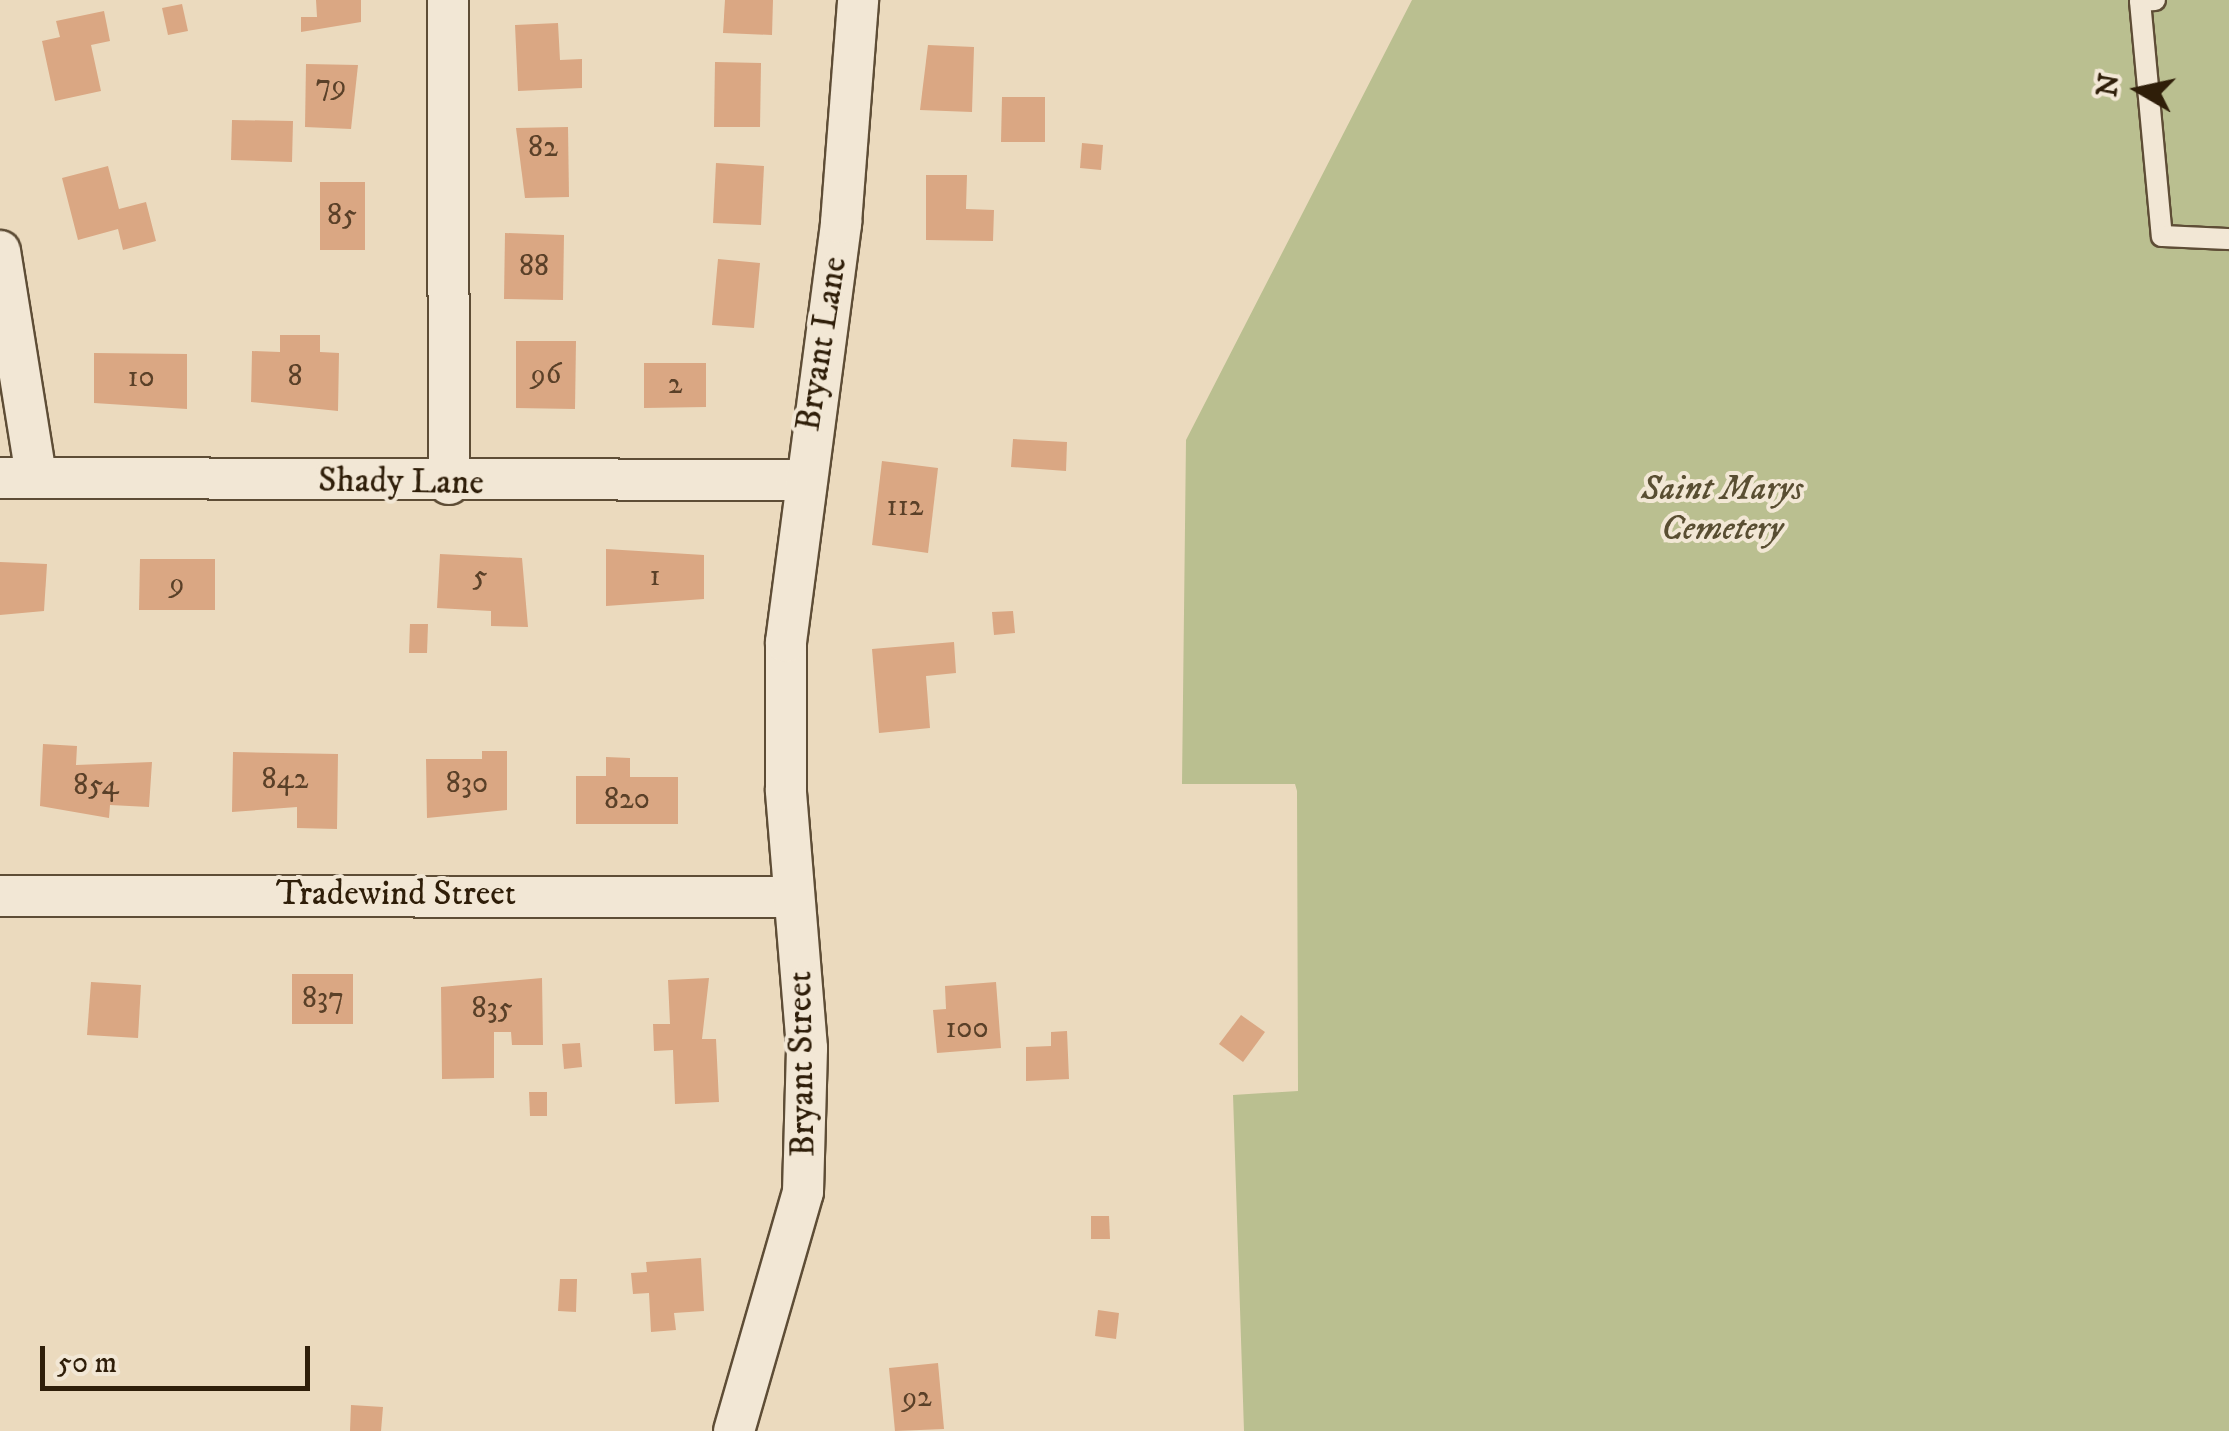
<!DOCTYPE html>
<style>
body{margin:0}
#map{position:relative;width:2229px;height:1431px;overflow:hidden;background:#ebdabe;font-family:"IM FELL DW Pica",serif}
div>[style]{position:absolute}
.green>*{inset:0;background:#babf90}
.building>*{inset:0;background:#daa783}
.roads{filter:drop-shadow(2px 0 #5e4d36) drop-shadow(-2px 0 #5e4d36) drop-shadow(0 2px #5e4d36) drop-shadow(0 -2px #5e4d36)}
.service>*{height:20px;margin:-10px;padding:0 10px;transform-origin:10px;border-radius:10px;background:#f2e7d5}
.minor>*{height:40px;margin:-20px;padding:0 20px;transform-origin:20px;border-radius:20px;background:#f2e7d5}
span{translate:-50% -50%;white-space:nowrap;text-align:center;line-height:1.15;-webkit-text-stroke:8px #f2e7d5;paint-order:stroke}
.number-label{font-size:30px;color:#5a4028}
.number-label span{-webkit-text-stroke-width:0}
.street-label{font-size:35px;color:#2f1e09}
.park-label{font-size:35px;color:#594e32;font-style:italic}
.north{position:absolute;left:2089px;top:40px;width:100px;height:100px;-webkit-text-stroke:8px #f2e7d5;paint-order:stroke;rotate:279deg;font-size:28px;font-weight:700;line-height:40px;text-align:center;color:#2f1e09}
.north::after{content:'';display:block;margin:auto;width:35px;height:45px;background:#2f1e09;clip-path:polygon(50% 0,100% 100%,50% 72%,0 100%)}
.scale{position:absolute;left:40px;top:1346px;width:270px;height:45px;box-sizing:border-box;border:5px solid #2f1e09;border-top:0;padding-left:12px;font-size:30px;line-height:35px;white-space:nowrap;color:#2f1e09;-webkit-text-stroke:8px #f2e7d5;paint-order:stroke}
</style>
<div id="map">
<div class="green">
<i style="clip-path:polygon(1412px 0,2229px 0,2229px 1431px,1244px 1431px,1233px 1095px,1298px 1091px,1297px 791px,1295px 784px,1182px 784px,1186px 440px)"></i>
</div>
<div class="building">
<i style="clip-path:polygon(316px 0,361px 0,361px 22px,301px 32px,301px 17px,317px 17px)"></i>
<i style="clip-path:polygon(725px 0,773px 0,772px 35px,723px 33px)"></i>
<i style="clip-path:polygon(182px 4px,188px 31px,168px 35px,162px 8px)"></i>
<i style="clip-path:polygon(104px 11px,110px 41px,91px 45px,101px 91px,55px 101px,42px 41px,60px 37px,56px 21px)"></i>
<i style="clip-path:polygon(558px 23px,560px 60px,582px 59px,582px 88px,518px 91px,515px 25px)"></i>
<i style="clip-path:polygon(928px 45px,974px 47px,972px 112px,920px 110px)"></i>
<i style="clip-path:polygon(715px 62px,761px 63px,760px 127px,714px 127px)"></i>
<i style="clip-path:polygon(306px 64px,358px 65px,351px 129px,305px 127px)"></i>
<i style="clip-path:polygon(1002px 97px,1045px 97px,1045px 142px,1001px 142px)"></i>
<i style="clip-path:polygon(232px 120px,293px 121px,292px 162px,231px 160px)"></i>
<i style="clip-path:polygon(568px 127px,569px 197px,525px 198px,516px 128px)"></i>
<i style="clip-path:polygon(1082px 143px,1103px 145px,1101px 170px,1080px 168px)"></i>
<i style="clip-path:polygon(716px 163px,764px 166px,761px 225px,713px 223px)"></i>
<i style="clip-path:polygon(108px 166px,119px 209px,146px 202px,156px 241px,123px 250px,118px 229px,78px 240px,62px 178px)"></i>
<i style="clip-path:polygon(926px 175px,967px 175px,966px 209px,994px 210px,993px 241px,926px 240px)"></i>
<i style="clip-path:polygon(320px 182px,365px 182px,365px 250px,320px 250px)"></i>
<i style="clip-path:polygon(505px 233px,564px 235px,563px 300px,504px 299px)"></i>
<i style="clip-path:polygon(718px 259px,760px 263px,754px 328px,712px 325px)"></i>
<i style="clip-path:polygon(280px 335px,320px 335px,320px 352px,339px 353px,338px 411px,251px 402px,252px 351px,280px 352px)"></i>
<i style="clip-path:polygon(516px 341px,576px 341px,575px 409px,516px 408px)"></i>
<i style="clip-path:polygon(94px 353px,187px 354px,187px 409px,94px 403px)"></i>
<i style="clip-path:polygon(644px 363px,706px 363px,706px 407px,644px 408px)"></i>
<i style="clip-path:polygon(1013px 439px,1067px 442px,1066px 471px,1011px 467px)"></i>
<i style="clip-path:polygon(882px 461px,938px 468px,928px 553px,872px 545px)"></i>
<i style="clip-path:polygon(606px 549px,704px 555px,704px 599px,606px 606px)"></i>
<i style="clip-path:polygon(440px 554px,522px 558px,528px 627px,491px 626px,491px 611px,437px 608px)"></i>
<i style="clip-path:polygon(140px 559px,215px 559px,215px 610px,139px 610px)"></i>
<i style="clip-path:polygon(0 562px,47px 564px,44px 611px,0 615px)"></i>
<i style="clip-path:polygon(1013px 611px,1015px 633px,994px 635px,992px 612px)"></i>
<i style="clip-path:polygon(410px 624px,428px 624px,427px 653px,409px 653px)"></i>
<i style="clip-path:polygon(954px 642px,956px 673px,926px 676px,930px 728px,879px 733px,872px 649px)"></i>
<i style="clip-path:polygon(43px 744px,77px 746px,76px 765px,152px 762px,149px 807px,110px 805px,109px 818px,40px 806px)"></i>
<i style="clip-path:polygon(482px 751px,507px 751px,507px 810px,427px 818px,426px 759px,482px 759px)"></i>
<i style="clip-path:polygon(233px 752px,338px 754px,337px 829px,297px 828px,297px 807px,232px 812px)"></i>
<i style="clip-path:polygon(606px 757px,630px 758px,630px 777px,678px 777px,678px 824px,576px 824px,576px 776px,606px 776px)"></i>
<i style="clip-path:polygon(292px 974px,353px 974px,353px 1024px,292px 1024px)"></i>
<i style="clip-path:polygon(542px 978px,543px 1045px,512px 1045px,511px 1032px,494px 1032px,494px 1078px,442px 1079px,441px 987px)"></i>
<i style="clip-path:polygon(709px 978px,702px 1039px,716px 1039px,719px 1102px,675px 1104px,673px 1050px,654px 1051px,653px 1024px,670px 1024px,668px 980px)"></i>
<i style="clip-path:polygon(91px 982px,141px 985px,138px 1038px,87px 1035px)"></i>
<i style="clip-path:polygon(996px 982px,1001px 1048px,937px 1053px,933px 1010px,946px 1009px,945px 986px)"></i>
<i style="clip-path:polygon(1241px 1015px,1265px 1032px,1243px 1062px,1219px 1044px)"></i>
<i style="clip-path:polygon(1067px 1031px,1069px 1079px,1026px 1081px,1026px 1047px,1051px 1046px,1051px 1032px)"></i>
<i style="clip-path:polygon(580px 1043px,582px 1067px,564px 1069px,562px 1044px)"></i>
<i style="clip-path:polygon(529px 1092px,547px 1092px,547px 1116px,530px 1116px)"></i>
<i style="clip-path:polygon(1091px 1216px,1109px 1216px,1110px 1239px,1091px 1239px)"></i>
<i style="clip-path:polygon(701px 1258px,704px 1311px,674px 1313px,676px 1330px,651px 1332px,649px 1293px,633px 1294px,631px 1273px,647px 1272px,646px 1262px)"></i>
<i style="clip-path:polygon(560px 1279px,577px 1279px,576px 1312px,558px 1311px)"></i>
<i style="clip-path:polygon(1098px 1310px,1119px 1313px,1116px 1339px,1095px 1336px)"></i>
<i style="clip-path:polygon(938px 1363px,944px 1429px,895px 1431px,889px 1368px)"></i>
<i style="clip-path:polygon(351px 1405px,383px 1407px,381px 1431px,350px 1431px)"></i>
</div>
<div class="roads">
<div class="service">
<i style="left:2155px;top:0;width:15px;rotate:176deg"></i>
<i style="left:2140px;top:1px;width:236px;rotate:84.7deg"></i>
<i style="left:2162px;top:236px;width:67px;rotate:2.6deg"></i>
</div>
<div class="minor">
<i style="left:448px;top:0;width:484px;rotate:89.9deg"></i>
<i style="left:0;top:251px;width:229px;rotate:80.9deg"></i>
<i style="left:0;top:478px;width:801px;rotate:0.14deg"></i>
<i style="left:0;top:896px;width:793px;rotate:0.07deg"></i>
<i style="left:734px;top:1431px;width:249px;rotate:-73.9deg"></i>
<i style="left:803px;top:1192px;width:144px;rotate:-88.4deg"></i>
<i style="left:807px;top:1048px;width:259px;rotate:-94.7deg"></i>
<i style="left:786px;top:790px;width:148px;rotate:-90deg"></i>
<i style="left:786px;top:642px;width:423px;rotate:-82.5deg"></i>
<i style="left:841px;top:223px;width:224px;rotate:-85.6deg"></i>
</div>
</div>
<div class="number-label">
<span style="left:331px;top:86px">79</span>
<span style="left:543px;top:148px">82</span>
<span style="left:342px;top:216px">85</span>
<span style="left:534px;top:267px">88</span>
<span style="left:546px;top:375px">96</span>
<span style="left:295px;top:377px">8</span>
<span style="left:141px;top:378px">10</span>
<span style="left:675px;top:385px">2</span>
<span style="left:905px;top:507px">112</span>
<span style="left:480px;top:577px">5</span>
<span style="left:655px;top:577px">1</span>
<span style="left:177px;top:584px">9</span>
<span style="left:285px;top:780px">842</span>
<span style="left:467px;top:784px">830</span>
<span style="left:96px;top:786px">854</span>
<span style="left:627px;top:800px">820</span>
<span style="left:323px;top:999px">837</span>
<span style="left:492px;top:1009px">835</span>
<span style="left:967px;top:1029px">100</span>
<span style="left:917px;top:1398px">92</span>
</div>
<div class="street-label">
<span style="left:822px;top:344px;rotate:-81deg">Bryant Lane</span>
<span style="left:401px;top:482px;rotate:1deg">Shady Lane</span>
<span style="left:396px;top:894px">Tradewind Street</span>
<span style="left:802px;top:1064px;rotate:-91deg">Bryant Street</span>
</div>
<div class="park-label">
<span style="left:1722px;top:509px">Saint Marys<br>Cemetery</span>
</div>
<div class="north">N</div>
<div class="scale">50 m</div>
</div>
